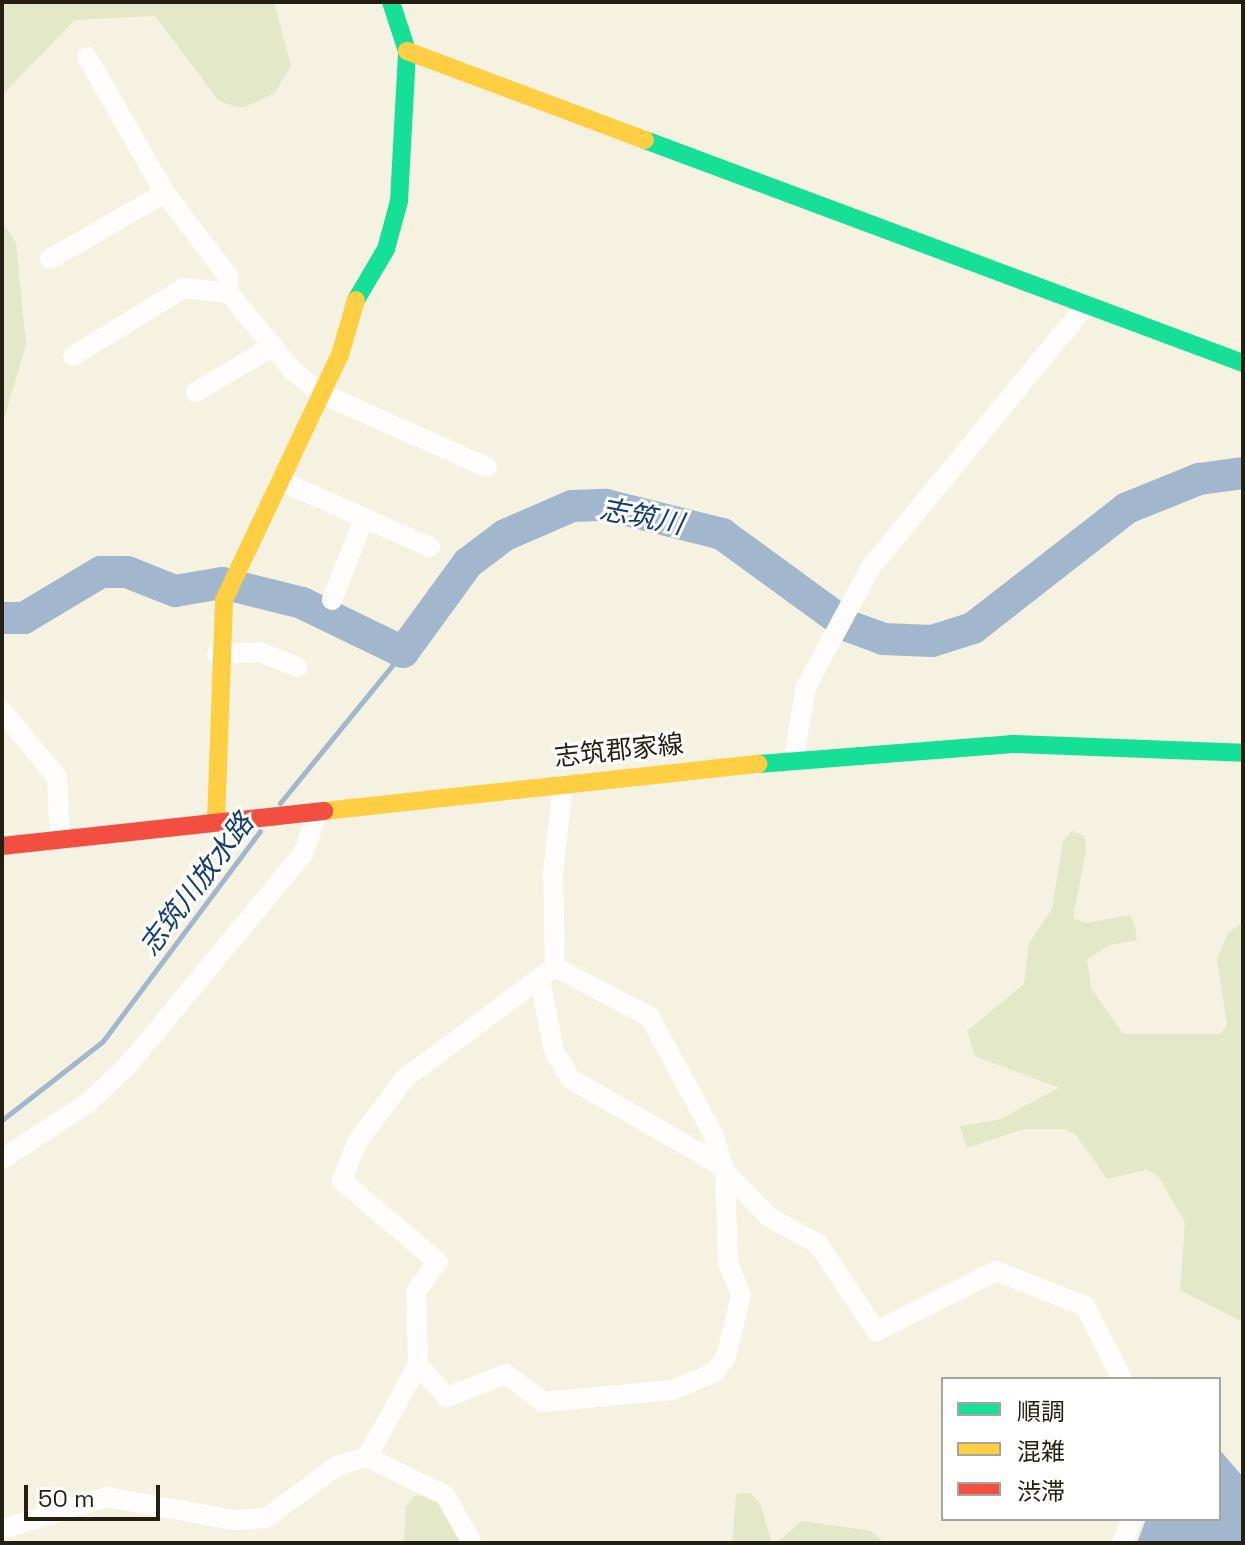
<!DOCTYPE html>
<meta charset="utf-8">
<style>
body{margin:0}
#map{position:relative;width:1245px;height:1545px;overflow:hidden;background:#f6f2e2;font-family:"Space Grotesk","Noto Sans JP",sans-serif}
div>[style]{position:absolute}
.green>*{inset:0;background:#e3e8c9}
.water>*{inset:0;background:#a2b6ce}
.stream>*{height:5px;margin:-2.5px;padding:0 2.5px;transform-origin:2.5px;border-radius:2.5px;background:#a2b6ce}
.river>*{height:32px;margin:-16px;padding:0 16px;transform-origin:16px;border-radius:16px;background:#a2b6ce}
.street>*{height:20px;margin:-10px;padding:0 10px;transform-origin:10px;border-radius:10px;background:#fefdfb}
.fast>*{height:18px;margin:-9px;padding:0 9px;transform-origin:9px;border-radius:9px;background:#16e098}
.slow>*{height:18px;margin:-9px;padding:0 9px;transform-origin:9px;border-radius:9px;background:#ffcf43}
.jam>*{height:18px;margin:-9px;padding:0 9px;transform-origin:9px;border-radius:9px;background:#f24e42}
span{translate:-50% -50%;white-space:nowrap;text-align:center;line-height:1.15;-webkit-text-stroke:6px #fff;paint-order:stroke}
.street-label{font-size:26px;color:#231f12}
.water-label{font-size:28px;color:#133c6f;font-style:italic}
.frame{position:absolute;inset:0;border:4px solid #231f12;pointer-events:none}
.legend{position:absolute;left:941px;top:1377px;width:280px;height:144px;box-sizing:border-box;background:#fff;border:2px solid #a7a5a0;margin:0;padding:10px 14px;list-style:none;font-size:24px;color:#231f12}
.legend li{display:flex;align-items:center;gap:16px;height:40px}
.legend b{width:40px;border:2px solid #a7a5a0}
.scale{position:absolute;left:24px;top:1485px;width:136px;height:36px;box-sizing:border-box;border:4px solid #231f12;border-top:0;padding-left:10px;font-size:24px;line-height:28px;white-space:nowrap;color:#231f12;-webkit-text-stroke:6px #fff;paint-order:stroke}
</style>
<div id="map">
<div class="green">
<i style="clip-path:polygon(2px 2px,274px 2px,291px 66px,274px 94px,242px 108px,219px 101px,155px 16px,75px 20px,2px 95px)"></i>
<i style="clip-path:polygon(2px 222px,16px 243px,26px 344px,2px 426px)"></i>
<i style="clip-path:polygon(1072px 831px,1085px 836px,1086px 850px,1073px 918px,1087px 923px,1130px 915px,1135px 927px,1137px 940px,1109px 945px,1087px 960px,1091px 988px,1123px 1034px,1220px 1034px,1227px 1024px,1217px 959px,1228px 933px,1243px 922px,1243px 1322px,1180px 1290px,1185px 1222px,1158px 1176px,1146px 1170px,1107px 1179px,1076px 1135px,1063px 1129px,1023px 1129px,967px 1148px,960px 1126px,998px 1120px,1059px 1088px,975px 1056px,967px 1031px,1024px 984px,1029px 943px,1052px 909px,1063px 841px)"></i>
<i style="clip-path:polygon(750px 1493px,760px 1503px,772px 1543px,732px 1543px,736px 1494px)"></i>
<i style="clip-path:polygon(429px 1495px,441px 1502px,463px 1543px,404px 1543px,406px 1507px,414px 1496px)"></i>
<i style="clip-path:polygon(802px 1521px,871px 1531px,884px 1543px,776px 1543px)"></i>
</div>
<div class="water">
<i style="clip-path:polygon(1219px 1449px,1243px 1477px,1243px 1543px,1137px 1543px,1146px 1519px,1219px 1519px)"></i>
</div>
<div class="stream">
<i style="left:280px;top:803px;width:195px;rotate:-50.8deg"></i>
<i style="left:2px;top:1120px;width:128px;rotate:-38deg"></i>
<i style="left:103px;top:1041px;width:262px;rotate:-53.2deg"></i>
</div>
<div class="river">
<i style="left:2px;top:618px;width:22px"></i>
<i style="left:24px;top:618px;width:90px;rotate:-30.9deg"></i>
<i style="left:101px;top:572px;width:26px"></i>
<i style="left:127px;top:572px;width:52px;rotate:21.6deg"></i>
<i style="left:175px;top:591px;width:48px;rotate:-9.7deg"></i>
<i style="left:222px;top:583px;width:82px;rotate:14deg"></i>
<i style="left:302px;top:603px;width:112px;rotate:25.9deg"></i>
<i style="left:403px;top:652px;width:110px;rotate:-53.9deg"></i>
<i style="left:468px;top:563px;width:46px;rotate:-37.1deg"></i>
<i style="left:505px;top:535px;width:73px;rotate:-23.4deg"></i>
<i style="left:572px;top:506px;width:34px;rotate:-2deg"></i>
<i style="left:606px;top:505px;width:120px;rotate:14deg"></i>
<i style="left:722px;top:534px;width:156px;rotate:36.1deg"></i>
<i style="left:848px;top:626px;width:37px;rotate:20deg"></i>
<i style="left:883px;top:639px;width:49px;rotate:2.3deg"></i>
<i style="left:932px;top:641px;width:43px;rotate:-17.6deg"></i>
<i style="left:973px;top:628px;width:195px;rotate:-37.9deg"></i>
<i style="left:1127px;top:508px;width:78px;rotate:-21.9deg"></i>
<i style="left:1199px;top:479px;width:44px;rotate:-7.8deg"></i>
</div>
<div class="street">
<i style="left:87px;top:57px;width:157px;rotate:60.2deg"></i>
<i style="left:50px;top:259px;width:133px;rotate:-29.9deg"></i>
<i style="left:165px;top:193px;width:104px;rotate:52.8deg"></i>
<i style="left:228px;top:276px;width:17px;rotate:87deg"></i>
<i style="left:73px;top:356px;width:130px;rotate:-31.5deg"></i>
<i style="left:184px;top:288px;width:45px;rotate:6.3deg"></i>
<i style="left:229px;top:293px;width:99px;rotate:50.7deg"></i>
<i style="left:292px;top:370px;width:38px;rotate:39deg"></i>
<i style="left:322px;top:394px;width:180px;rotate:23.9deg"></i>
<i style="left:196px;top:392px;width:90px;rotate:-30.9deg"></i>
<i style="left:281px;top:481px;width:163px;rotate:23.9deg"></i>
<i style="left:332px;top:600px;width:88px;rotate:-68.7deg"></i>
<i style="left:217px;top:654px;width:43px;rotate:-2.7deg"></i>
<i style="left:260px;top:652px;width:40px;rotate:22deg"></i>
<i style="left:2px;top:711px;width:86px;rotate:50.2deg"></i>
<i style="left:57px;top:777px;width:62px;rotate:87.2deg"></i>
<i style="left:794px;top:757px;width:71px;rotate:-80.3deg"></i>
<i style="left:806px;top:687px;width:136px;rotate:-61.6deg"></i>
<i style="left:871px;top:567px;width:339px;rotate:-50.6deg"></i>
<i style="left:540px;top:980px;width:72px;rotate:78.8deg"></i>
<i style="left:554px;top:1051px;width:33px;rotate:59deg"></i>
<i style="left:571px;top:1079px;width:168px;rotate:29.9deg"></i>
<i style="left:717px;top:1163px;width:75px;rotate:46.1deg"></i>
<i style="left:769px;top:1217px;width:56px;rotate:28.9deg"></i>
<i style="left:818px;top:1244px;width:105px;rotate:56.3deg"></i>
<i style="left:876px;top:1331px;width:134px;rotate:-26.6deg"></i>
<i style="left:996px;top:1271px;width:96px;rotate:21.5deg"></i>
<i style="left:1085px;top:1306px;width:82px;rotate:63.1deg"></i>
<i style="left:2px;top:1159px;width:103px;rotate:-33.1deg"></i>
<i style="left:88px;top:1103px;width:57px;rotate:-43.6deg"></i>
<i style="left:129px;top:1064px;width:273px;rotate:-50.4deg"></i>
<i style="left:303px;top:854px;width:46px;rotate:-70.8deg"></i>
<i style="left:418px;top:1365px;width:43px;rotate:47.8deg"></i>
<i style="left:447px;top:1397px;width:63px;rotate:-21.3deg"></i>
<i style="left:506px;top:1374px;width:46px;rotate:37.1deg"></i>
<i style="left:543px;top:1402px;width:131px;rotate:-5.3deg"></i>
<i style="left:673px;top:1390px;width:46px;rotate:-23.2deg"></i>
<i style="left:715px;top:1372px;width:19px;rotate:-54deg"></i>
<i style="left:726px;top:1357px;width:64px;rotate:-76.4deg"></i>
<i style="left:741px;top:1295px;width:35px;rotate:-112deg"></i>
<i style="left:728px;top:1262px;width:89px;rotate:-91.9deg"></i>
<i style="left:725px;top:1173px;width:39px;rotate:-107deg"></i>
<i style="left:714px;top:1136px;width:135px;rotate:-118.3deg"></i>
<i style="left:650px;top:1017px;width:107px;rotate:-152.2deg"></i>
<i style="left:367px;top:1457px;width:105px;rotate:-61deg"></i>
<i style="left:418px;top:1365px;width:74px;rotate:-91.5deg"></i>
<i style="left:416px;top:1291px;width:36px;rotate:-53deg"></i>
<i style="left:438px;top:1262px;width:126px;rotate:-139.8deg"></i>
<i style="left:342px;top:1181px;width:42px;rotate:-69deg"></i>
<i style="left:357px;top:1142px;width:80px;rotate:-53.1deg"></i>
<i style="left:405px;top:1078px;width:187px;rotate:-36.5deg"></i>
<i style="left:555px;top:967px;width:94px;rotate:-91.2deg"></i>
<i style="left:553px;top:873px;width:90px;rotate:-83.6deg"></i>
<i style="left:2px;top:1529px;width:110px;rotate:-16.9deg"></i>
<i style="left:107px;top:1497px;width:129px;rotate:10.3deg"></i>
<i style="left:234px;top:1520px;width:32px;rotate:-4deg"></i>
<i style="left:266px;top:1518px;width:88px;rotate:-36.2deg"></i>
<i style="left:337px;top:1466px;width:31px;rotate:-17deg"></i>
<i style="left:367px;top:1457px;width:87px;rotate:26deg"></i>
<i style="left:445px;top:1495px;width:55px;rotate:60.6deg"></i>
<i style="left:1122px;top:1543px;width:26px;rotate:-67deg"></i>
</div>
<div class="fast">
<i style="left:645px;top:140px;width:638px;rotate:20.45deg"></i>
<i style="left:356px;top:300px;width:59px;rotate:-59.5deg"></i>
<i style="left:386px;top:249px;width:50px;rotate:-74.8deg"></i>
<i style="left:399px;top:201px;width:150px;rotate:-86.9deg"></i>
<i style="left:407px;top:51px;width:52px;rotate:-108.1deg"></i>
<i style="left:758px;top:764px;width:256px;rotate:-4.5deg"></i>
<i style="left:1013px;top:744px;width:230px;rotate:2.2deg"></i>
</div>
<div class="slow">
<i style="left:407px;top:51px;width:254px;rotate:20.5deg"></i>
<i style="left:324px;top:811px;width:437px;rotate:-6.2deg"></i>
<i style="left:216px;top:821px;width:221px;rotate:-87.9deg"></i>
<i style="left:224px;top:600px;width:271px;rotate:-64.7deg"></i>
<i style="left:340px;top:355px;width:57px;rotate:-73.8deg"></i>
</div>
<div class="jam">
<i style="left:2px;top:846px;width:324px;rotate:-6.2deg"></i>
</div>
<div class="street-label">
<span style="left:619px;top:751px;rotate:-6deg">志筑郡家線</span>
</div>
<div class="water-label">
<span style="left:642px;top:516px;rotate:11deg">志筑川</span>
<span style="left:196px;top:884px;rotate:-53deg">志筑川放水路</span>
</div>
<div class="frame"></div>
<ul class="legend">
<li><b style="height:10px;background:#16e098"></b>順調</li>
<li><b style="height:10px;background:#ffcf43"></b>混雑</li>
<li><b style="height:10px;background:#f24e42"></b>渋滞</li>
</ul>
<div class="scale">50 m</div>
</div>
